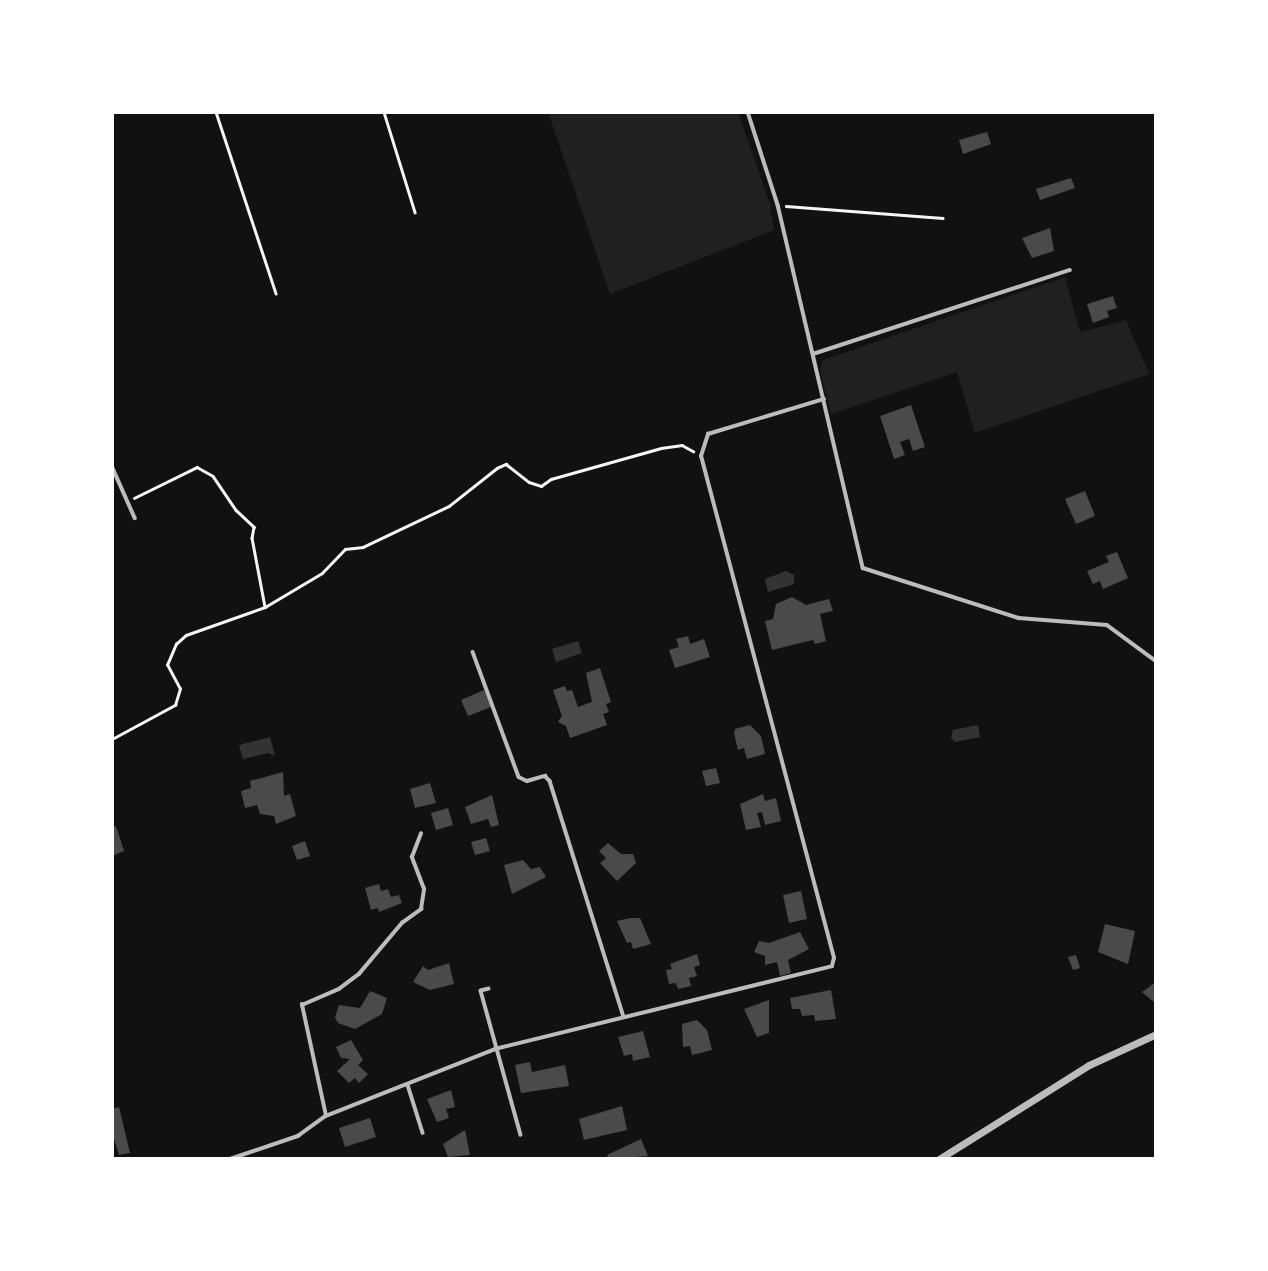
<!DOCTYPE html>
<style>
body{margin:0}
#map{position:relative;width:1268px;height:1271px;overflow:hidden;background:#111;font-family:Barlow,sans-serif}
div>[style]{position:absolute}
.green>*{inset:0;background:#202020}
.water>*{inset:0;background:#333}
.building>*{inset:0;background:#4a4a4a}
.path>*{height:2.5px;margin:-1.25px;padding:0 1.25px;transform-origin:1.25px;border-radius:1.25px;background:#f5f5f5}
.service>*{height:3.5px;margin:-1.75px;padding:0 1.75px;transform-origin:1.75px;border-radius:1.75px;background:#bcbcbc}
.minor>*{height:7px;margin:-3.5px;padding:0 3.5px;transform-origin:3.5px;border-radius:3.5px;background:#bcbcbc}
span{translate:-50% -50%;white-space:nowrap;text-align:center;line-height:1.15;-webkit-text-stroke:6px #fff;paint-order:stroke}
.frame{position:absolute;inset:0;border:114px solid #fff;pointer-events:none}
</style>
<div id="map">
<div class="green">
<i style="clip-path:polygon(548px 112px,738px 112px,770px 204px,774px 230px,610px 294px)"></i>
<i style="clip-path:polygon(1065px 277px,1080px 332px,1126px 320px,1149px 374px,975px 433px,957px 372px,831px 414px,820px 370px,823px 360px)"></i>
</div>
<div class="water">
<i style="clip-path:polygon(786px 571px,794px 575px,794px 584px,768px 592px,765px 579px)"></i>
<i style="clip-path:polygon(578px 641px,582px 653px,556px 662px,552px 649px)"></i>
<i style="clip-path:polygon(978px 725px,980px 737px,955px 742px,951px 738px,953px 730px)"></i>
<i style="clip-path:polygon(270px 737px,275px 756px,268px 753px,243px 759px,239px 745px)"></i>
</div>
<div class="building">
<i style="clip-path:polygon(987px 132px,991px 144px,963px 154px,959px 140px)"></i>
<i style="clip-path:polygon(1071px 178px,1075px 188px,1040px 200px,1036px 189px)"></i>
<i style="clip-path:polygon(1050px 228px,1054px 251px,1032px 258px,1022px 238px)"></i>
<i style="clip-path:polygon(1113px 296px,1117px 308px,1107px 311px,1109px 317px,1093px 323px,1087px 304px)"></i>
<i style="clip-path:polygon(911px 405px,925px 447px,913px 451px,909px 439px,900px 442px,905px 455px,894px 459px,880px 416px)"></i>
<i style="clip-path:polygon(1085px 491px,1095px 516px,1076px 524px,1065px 499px)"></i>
<i style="clip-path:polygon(1117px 552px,1128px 578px,1103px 589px,1100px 581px,1093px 584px,1087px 571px,1109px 562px,1106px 556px)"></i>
<i style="clip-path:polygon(792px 597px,806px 605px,829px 599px,833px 611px,820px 614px,826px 641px,815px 644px,813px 640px,772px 650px,765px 621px,773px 619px,776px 604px)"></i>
<i style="clip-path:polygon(688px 636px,690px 644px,704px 639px,710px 657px,675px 668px,669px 650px,679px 647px,676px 639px)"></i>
<i style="clip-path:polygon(600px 668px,611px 702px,606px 704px,609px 712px,603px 714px,607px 725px,570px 738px,566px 726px,558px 722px,562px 716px,553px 690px,565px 686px,567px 691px,572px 690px,578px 707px,592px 702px,586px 673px)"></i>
<i style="clip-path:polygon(484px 690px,491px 707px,468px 716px,461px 700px)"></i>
<i style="clip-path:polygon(750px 725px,761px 736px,765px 754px,747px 759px,744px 748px,738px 750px,734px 733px,735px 729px)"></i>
<i style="clip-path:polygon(716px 768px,720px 783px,706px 786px,702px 771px)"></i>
<i style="clip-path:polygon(283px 772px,284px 796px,290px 794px,296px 816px,276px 824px,274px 816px,260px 814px,257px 805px,245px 808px,241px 791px,251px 788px,250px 781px)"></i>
<i style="clip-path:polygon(430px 783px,436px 803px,415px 808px,410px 789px)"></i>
<i style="clip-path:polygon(763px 794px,765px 801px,776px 798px,781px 821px,765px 825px,762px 812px,757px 813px,761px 827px,746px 830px,740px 804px)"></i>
<i style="clip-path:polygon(492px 795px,499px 825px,491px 827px,488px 819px,471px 824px,465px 807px)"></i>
<i style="clip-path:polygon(448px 808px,453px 825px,436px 830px,431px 813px)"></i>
<i style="clip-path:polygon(116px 826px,124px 851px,112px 856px,112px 828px)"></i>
<i style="clip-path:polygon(486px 838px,490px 851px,475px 855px,471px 842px)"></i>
<i style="clip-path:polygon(305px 841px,310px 856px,297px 860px,292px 846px)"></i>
<i style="clip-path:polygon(608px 843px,621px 854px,633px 854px,636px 863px,617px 881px,600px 863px,606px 858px,599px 851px)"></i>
<i style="clip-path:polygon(523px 860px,531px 869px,540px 867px,546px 877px,512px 894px,504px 865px)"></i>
<i style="clip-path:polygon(379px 884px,381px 891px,388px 889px,391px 897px,399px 895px,402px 903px,379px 912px,378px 908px,371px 910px,365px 888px)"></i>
<i style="clip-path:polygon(801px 891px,807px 919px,789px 923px,783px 895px)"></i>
<i style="clip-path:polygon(630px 918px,640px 918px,651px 944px,633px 949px,631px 942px,627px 943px,617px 921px)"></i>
<i style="clip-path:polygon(1105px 924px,1135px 931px,1128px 964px,1098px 952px)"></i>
<i style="clip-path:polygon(800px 932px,809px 949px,788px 960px,791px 973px,780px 976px,777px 962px,765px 965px,765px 956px,754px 952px,759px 941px,769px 943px)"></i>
<i style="clip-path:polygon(697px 954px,700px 965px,694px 967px,697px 976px,689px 978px,691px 986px,678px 989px,676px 983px,669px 984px,666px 970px,672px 969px,670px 964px)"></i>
<i style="clip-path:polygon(1076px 955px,1080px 968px,1073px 970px,1068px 957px)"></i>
<i style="clip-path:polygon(449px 963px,454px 984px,430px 990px,413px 982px,423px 966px,428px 970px)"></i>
<i style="clip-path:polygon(1156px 982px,1156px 1004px,1142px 992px)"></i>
<i style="clip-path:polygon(831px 990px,836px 1019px,815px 1021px,814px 1015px,802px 1016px,800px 1009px,792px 1009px,790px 998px)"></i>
<i style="clip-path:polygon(370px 991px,387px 998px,382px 1014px,355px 1029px,338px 1023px,335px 1017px,339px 1005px,360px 1008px)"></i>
<i style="clip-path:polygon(769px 1000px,769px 1033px,757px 1037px,744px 1009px)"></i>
<i style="clip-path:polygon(697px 1020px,707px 1030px,712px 1050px,692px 1055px,690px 1046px,683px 1047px,682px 1024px)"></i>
<i style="clip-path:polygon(643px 1031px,650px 1057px,633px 1061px,632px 1054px,624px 1056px,618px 1037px)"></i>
<i style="clip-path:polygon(351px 1040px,363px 1060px,358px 1065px,368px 1074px,359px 1083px,355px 1078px,349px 1083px,337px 1071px,350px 1059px,341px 1058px,336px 1047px)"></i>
<i style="clip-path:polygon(530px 1062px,532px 1072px,565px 1065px,569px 1086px,521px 1093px,515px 1065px)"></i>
<i style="clip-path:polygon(451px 1090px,455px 1107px,446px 1109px,449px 1118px,437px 1122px,427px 1099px)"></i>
<i style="clip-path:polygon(622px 1106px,627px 1130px,584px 1140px,579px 1119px)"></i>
<i style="clip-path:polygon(119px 1107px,130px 1153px,119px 1155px,112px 1133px,112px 1109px)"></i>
<i style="clip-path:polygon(370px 1118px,376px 1137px,345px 1147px,339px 1128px)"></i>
<i style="clip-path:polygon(465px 1130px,470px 1155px,448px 1157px,443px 1144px)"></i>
<i style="clip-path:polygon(641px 1139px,648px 1156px,609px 1159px,607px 1155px)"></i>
</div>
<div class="path">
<i style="left:216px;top:112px;width:191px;rotate:71.7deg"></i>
<i style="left:384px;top:112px;width:105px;rotate:72.8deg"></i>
<i style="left:786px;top:206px;width:157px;rotate:4.4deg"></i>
<i style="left:134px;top:498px;width:70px;rotate:-26.2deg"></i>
<i style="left:197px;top:467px;width:18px;rotate:29deg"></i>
<i style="left:213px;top:476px;width:41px;rotate:55.9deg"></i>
<i style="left:236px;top:510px;width:25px;rotate:43deg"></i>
<i style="left:254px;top:527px;width:11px;rotate:100deg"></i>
<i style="left:252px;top:538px;width:70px;rotate:79.3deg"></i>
<i style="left:112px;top:739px;width:72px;rotate:-28.4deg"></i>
<i style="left:175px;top:705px;width:17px;rotate:-73deg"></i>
<i style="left:180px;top:689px;width:27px;rotate:-118deg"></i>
<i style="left:167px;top:665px;width:23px;rotate:-67deg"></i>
<i style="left:176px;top:644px;width:13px;rotate:-42deg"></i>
<i style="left:186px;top:635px;width:84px;rotate:-19.5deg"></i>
<i style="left:265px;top:607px;width:66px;rotate:-30.8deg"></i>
<i style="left:322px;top:573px;width:33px;rotate:-46deg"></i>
<i style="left:345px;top:549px;width:18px;rotate:-6deg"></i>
<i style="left:363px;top:547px;width:95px;rotate:-25.5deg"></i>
<i style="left:449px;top:506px;width:61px;rotate:-38.4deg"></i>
<i style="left:497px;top:468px;width:10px;rotate:-24deg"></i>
<i style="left:506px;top:464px;width:29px;rotate:38deg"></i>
<i style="left:529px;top:482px;width:13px;rotate:18deg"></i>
<i style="left:541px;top:486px;width:12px;rotate:-35deg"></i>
<i style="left:551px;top:479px;width:114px;rotate:-15.7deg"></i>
<i style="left:661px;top:448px;width:21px;rotate:-8deg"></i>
<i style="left:682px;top:445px;width:13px;rotate:29deg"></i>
</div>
<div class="service">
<i style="left:748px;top:112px;width:98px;rotate:72.1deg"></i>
<i style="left:778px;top:205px;width:373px;rotate:76.8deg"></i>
<i style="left:863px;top:568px;width:164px;rotate:17.8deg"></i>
<i style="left:1019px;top:618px;width:88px;rotate:4.5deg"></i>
<i style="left:1107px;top:625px;width:61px;rotate:36.3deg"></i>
<i style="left:813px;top:354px;width:270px;rotate:-18.1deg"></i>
<i style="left:112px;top:466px;width:57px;rotate:66.1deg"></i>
<i style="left:473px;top:652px;width:133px;rotate:69.8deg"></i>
<i style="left:519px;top:777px;width:9px;rotate:27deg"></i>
<i style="left:527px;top:781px;width:19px;rotate:-16deg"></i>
<i style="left:545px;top:776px;width:7px;rotate:45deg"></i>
<i style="left:550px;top:781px;width:247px;rotate:72.6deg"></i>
<i style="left:489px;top:989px;width:8px;rotate:166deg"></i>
<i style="left:481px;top:991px;width:149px;rotate:74.5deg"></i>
<i style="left:408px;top:1085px;width:50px;rotate:72.6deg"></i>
<i style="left:326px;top:1116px;width:114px;rotate:-102.2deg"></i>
<i style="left:302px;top:1005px;width:40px;rotate:-23.4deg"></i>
<i style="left:339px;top:989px;width:25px;rotate:-37deg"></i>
<i style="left:359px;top:974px;width:67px;rotate:-49.9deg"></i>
<i style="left:402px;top:923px;width:24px;rotate:-36deg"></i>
<i style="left:421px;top:909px;width:20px;rotate:-81deg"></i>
<i style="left:424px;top:889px;width:34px;rotate:-111deg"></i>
<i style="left:412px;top:857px;width:25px;rotate:-69deg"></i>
<i style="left:230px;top:1159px;width:72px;rotate:-18.7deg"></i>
<i style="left:298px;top:1136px;width:34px;rotate:-36deg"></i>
<i style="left:326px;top:1116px;width:182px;rotate:-21.6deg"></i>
<i style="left:495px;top:1049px;width:347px;rotate:-13.8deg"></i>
<i style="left:832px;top:966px;width:8px;rotate:-76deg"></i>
<i style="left:834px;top:958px;width:519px;rotate:-104.84deg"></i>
<i style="left:701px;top:456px;width:23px;rotate:-72deg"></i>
<i style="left:708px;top:434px;width:121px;rotate:-16.8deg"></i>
</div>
<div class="minor">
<i style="left:939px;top:1159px;width:177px;rotate:-32.1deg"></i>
<i style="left:1089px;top:1065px;width:74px;rotate:-24.8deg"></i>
</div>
<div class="frame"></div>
</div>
